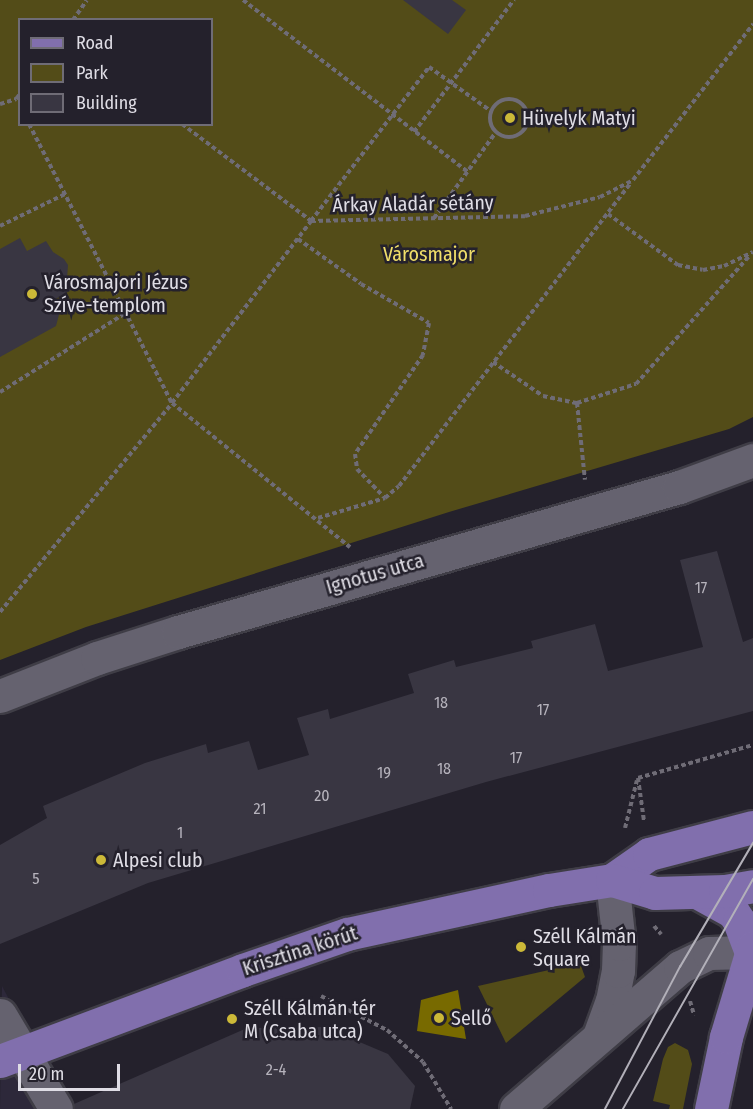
<!DOCTYPE html>
<meta charset="utf-8">
<style>
body{margin:0}
#map{position:relative;width:753px;height:1109px;overflow:hidden;background:#24212c;font-family:"Fira Sans Condensed",sans-serif}
div>[style]{position:absolute}
.built>*{inset:0;background:#2d283a}
.green>*{inset:0;background:#534c18}
.water>*{inset:0;background:#786a00}
.building>*{inset:0;background:#393642}
.path>*{height:4px;margin-top:-2px;transform-origin:0;background:repeating-linear-gradient(90deg,#6f6c76 0 4.5px,transparent 0 7.5px)}
.path>.ring{margin:-2px;padding:0;box-sizing:content-box;background:none;border:4px solid #6f6c76;border-radius:50%}
.roads{filter:drop-shadow(2px 0 #3f3d46) drop-shadow(-2px 0 #3f3d46) drop-shadow(0 2px #3f3d46) drop-shadow(0 -2px #3f3d46)}
.minor>*{height:33px;margin:-16.5px;padding:0 16.5px;transform-origin:16.5px;border-radius:16.5px;background:#65626f}
.major>*{height:33px;margin:-16.5px;padding:0 16.5px;transform-origin:16.5px;border-radius:16.5px;background:#816fad}
.tram>*{height:1.5px;margin:-0.75px;padding:0 0.75px;transform-origin:0.75px;border-radius:0.75px;background:#b2b0b9}
.dots>*{width:16px;height:16px;translate:-50% -50%;box-sizing:border-box;border:3px solid #24212c;border-radius:50%}
span{translate:-50% -50%;white-space:nowrap;text-align:center;line-height:1.15;-webkit-text-stroke:5px #24212c;paint-order:stroke}
.number-label{font-size:16px;color:#b6b3bc}
.number-label span{-webkit-text-stroke-width:0}
.poi-label{font-size:20px;color:#dfdde5}
.left{translate:0 -50%;text-align:left}
.street-label{font-size:20px;color:#dfdde5}
.park-label{font-size:20px;color:#f0de69}
.legend{position:absolute;left:18px;top:18px;width:195px;height:108px;box-sizing:border-box;background:#24212c;border:2px solid #6f6c76;margin:0;padding:8px 10px;list-style:none;font-size:18px;color:#dfdde5}
.legend li{display:flex;align-items:center;gap:12px;height:30px}
.legend b{width:30px;border:2px solid #6f6c76}
.scale{position:absolute;left:18px;top:1064px;width:102px;height:27px;box-sizing:border-box;border:3px solid #dfdde5;border-top:0;padding-left:8px;font-size:18px;line-height:21px;white-space:nowrap;color:#dfdde5;-webkit-text-stroke:4px #24212c;paint-order:stroke}
</style>
<div id="map">
<div class="built">
<i style="clip-path:polygon(2px 986px,67px 1109px,0 1109px)"></i>
</div>
<div class="green">
<i style="clip-path:polygon(evenodd,0 0,753px 0,753px 417px,729px 429px,449px 512px,86px 627px,0 660px,0 0,20px 20px,212px 20px,212px 124px,20px 124px,20px 20px)"></i>
<i style="clip-path:polygon(580px 963px,585px 977px,506px 1043px,478px 986px)"></i>
<i style="clip-path:polygon(675px 1043px,688px 1050px,692px 1064px,683px 1109px,669px 1109px,670px 1105px,653px 1101px,663px 1059px,668px 1047px)"></i>
</div>
<div class="water">
<i style="clip-path:polygon(458px 990px,466px 1039px,417px 1031px,421px 1000px)"></i>
</div>
<div class="building">
<i style="clip-path:polygon(403px 0,452px 0,466px 10px,448px 34px)"></i>
<i style="clip-path:polygon(20px 238px,27px 251px,46px 241px,53px 252px,64px 259px,68px 265px,67px 279px,73px 289px,54px 300px,60px 311px,56px 326px,0 357px,0 249px)"></i>
<i style="clip-path:polygon(717px 551px,743px 642px,753px 638px,753px 711px,486px 782px,148px 883px,0 944px,0 845px,47px 818px,43px 806px,145px 763px,206px 744px,208px 753px,249px 741px,258px 770px,309px 755px,297px 718px,328px 709px,330px 719px,414px 693px,408px 674px,454px 660px,456px 667px,533px 648px,531px 641px,595px 624px,608px 671px,703px 647px,680px 560px)"></i>
<i style="clip-path:polygon(324px 1027px,388px 1054px,415px 1086px,410px 1109px,75px 1109px,74px 1104px,247px 1028px)"></i>
</div>
<div class="path">
<i style="left:243px;top:0;width:283px;rotate:37.4deg"></i>
<i style="left:73px;top:20px;width:24px;rotate:-55deg"></i>
<i class="ring" style="left:490px;top:99px;width:34px;height:34px"></i>
<i style="left:0;top:104px;width:17px;rotate:-17deg"></i>
<i style="left:16px;top:99px;width:6px;rotate:-51deg"></i>
<i style="left:29px;top:124px;width:314px;rotate:62.9deg"></i>
<i style="left:172px;top:403px;width:229px;rotate:39deg"></i>
<i style="left:182px;top:124px;width:161px;rotate:36.9deg"></i>
<i style="left:311px;top:221px;width:194px;rotate:-52.5deg"></i>
<i style="left:429px;top:67px;width:76px;rotate:35.4deg"></i>
<i style="left:414px;top:132px;width:166px;rotate:-52.9deg"></i>
<i style="left:608px;top:214px;width:87px;rotate:36.1deg"></i>
<i style="left:678px;top:265px;width:25px;rotate:11deg"></i>
<i style="left:703px;top:270px;width:21px;rotate:-11deg"></i>
<i style="left:724px;top:266px;width:32px;rotate:-26deg"></i>
<i style="left:434px;top:218px;width:106px;rotate:-54.2deg"></i>
<i style="left:0;top:226px;width:72px;rotate:-26.2deg"></i>
<i style="left:298px;top:239px;width:77px;rotate:35.5deg"></i>
<i style="left:361px;top:284px;width:78px;rotate:29.8deg"></i>
<i style="left:429px;top:323px;width:33px;rotate:101deg"></i>
<i style="left:423px;top:355px;width:120px;rotate:124.5deg"></i>
<i style="left:355px;top:454px;width:15px;rotate:82deg"></i>
<i style="left:357px;top:469px;width:39px;rotate:46deg"></i>
<i style="left:493px;top:362px;width:60px;rotate:34.2deg"></i>
<i style="left:543px;top:396px;width:35px;rotate:12deg"></i>
<i style="left:577px;top:403px;width:62px;rotate:-17.9deg"></i>
<i style="left:636px;top:384px;width:172px;rotate:-48.5deg"></i>
<i style="left:0;top:392px;width:150px;rotate:-32.2deg"></i>
<i style="left:577px;top:403px;width:77px;rotate:84.1deg"></i>
<i style="left:318px;top:518px;width:70px;rotate:-16.6deg"></i>
<i style="left:385px;top:498px;width:18px;rotate:-41deg"></i>
<i style="left:399px;top:486px;width:382px;rotate:-52.6deg"></i>
<i style="left:0;top:612px;width:271px;rotate:-50.5deg"></i>
<i style="left:172px;top:403px;width:229px;rotate:-52.6deg"></i>
<i style="left:311px;top:221px;width:214px;rotate:-1.3deg"></i>
<i style="left:525px;top:216px;width:77px;rotate:-14.2deg"></i>
<i style="left:600px;top:197px;width:37px;rotate:-27deg"></i>
<i style="left:633px;top:180px;width:197px;rotate:-52.4deg"></i>
<i style="left:638px;top:778px;width:43px;rotate:82.1deg"></i>
<i style="left:638px;top:778px;width:120px;rotate:-16deg"></i>
<i style="left:625px;top:828px;width:49px;rotate:-76deg"></i>
<i style="left:654px;top:926px;width:11px;rotate:49deg"></i>
<i style="left:321px;top:996px;width:74px;rotate:27.3deg"></i>
<i style="left:387px;top:1030px;width:48px;rotate:41.6deg"></i>
<i style="left:423px;top:1062px;width:55px;rotate:59.2deg"></i>
<i style="left:690px;top:1001px;width:15px;rotate:74deg"></i>
</div>
<div class="roads">
<div class="minor">
<i style="left:0;top:696px;width:104px;rotate:-21.4deg"></i>
<i style="left:97px;top:658px;width:85px;rotate:-17.8deg"></i>
<i style="left:178px;top:632px;width:522px;rotate:-16.14deg"></i>
<i style="left:679px;top:487px;width:79px;rotate:-20deg"></i>
<i style="left:0;top:1015px;width:109px;rotate:59.2deg"></i>
<i style="left:599px;top:1036px;width:37px;rotate:-70deg"></i>
<i style="left:612px;top:1001px;width:31px;rotate:-79deg"></i>
<i style="left:618px;top:971px;width:27px;rotate:-88deg"></i>
<i style="left:619px;top:944px;width:64px;rotate:-96.2deg"></i>
<i style="left:516px;top:1109px;width:217px;rotate:-40.9deg"></i>
<i style="left:680px;top:967px;width:32px;rotate:-26deg"></i>
<i style="left:709px;top:953px;width:44px;rotate:-1.3deg"></i>
</div>
<div class="major">
<i style="left:612px;top:880px;width:45px;rotate:-35.1deg"></i>
<i style="left:649px;top:854px;width:107px;rotate:-14.6deg"></i>
<i style="left:697px;top:892px;width:41px;rotate:29.1deg"></i>
<i style="left:733px;top:912px;width:11px;rotate:56deg"></i>
<i style="left:739px;top:921px;width:34px;rotate:69deg"></i>
<i style="left:0;top:1061px;width:259px;rotate:-20.5deg"></i>
<i style="left:243px;top:970px;width:110px;rotate:-19.1deg"></i>
<i style="left:347px;top:934px;width:207px;rotate:-12.3deg"></i>
<i style="left:549px;top:890px;width:64px;rotate:-9deg"></i>
<i style="left:612px;top:880px;width:45px;rotate:16.8deg"></i>
<i style="left:655px;top:893px;width:70px;rotate:-1.6deg"></i>
<i style="left:725px;top:891px;width:28px;rotate:-10deg"></i>
<i style="left:711px;top:1109px;width:74px;rotate:-78.2deg"></i>
<i style="left:726px;top:1037px;width:94px;rotate:-73.3deg"></i>
</div>
</div>
<div class="tram">
<i style="left:605px;top:1109px;width:161px;rotate:-62.2deg"></i>
<i style="left:680px;top:967px;width:144px;rotate:-59.5deg"></i>
<i style="left:623px;top:1109px;width:264px;rotate:-60.5deg"></i>
</div>
<div class="dots">
<i style="left:510px;top:118px;background:#ccb938"></i>
<i style="left:32px;top:294px;background:#ccb938"></i>
<i style="left:101px;top:860px;background:#ccb938"></i>
<i style="left:521px;top:947px;background:#ccb938"></i>
<i style="left:439px;top:1018px;background:#ccb938"></i>
<i style="left:232px;top:1019px;background:#ccb938"></i>
</div>
<div class="number-label">
<span style="left:701px;top:588px">17</span>
<span style="left:441px;top:703px">18</span>
<span style="left:543px;top:710px">17</span>
<span style="left:516px;top:758px">17</span>
<span style="left:444px;top:769px">18</span>
<span style="left:384px;top:773px">19</span>
<span style="left:322px;top:796px">20</span>
<span style="left:260px;top:809px">21</span>
<span style="left:180px;top:833px">1</span>
<span style="left:36px;top:879px">5</span>
<span style="left:276px;top:1070px">2-4</span>
</div>
<div class="poi-label">
<span class="left" style="left:522px;top:118px">Hüvelyk Matyi</span>
<span class="left" style="left:44px;top:294px">Városmajori Jézus<br>Szíve-templom</span>
<span class="left" style="left:113px;top:860px">Alpesi club</span>
<span class="left" style="left:533px;top:948px">Széll Kálmán<br>Square</span>
<span class="left" style="left:244px;top:1020px">Széll Kálmán tér<br>M (Csaba utca)</span>
<span class="left" style="left:451px;top:1018px">Sellő</span>
</div>
<div class="street-label">
<span style="left:413px;top:204px;rotate:-1deg">Árkay Aladár sétány</span>
<span style="left:375px;top:574px;rotate:-16deg">Ignotus utca</span>
<span style="left:300px;top:951px;rotate:-18deg">Krisztina körút</span>
</div>
<div class="park-label">
<span style="left:429px;top:254px">Városmajor</span>
</div>
<ul class="legend">
<li><b style="height:8px;background:#816fad"></b>Road</li>
<li><b style="height:16px;background:#534c18"></b>Park</li>
<li><b style="height:16px;background:#393642"></b>Building</li>
</ul>
<div class="scale">20 m</div>
</div>
